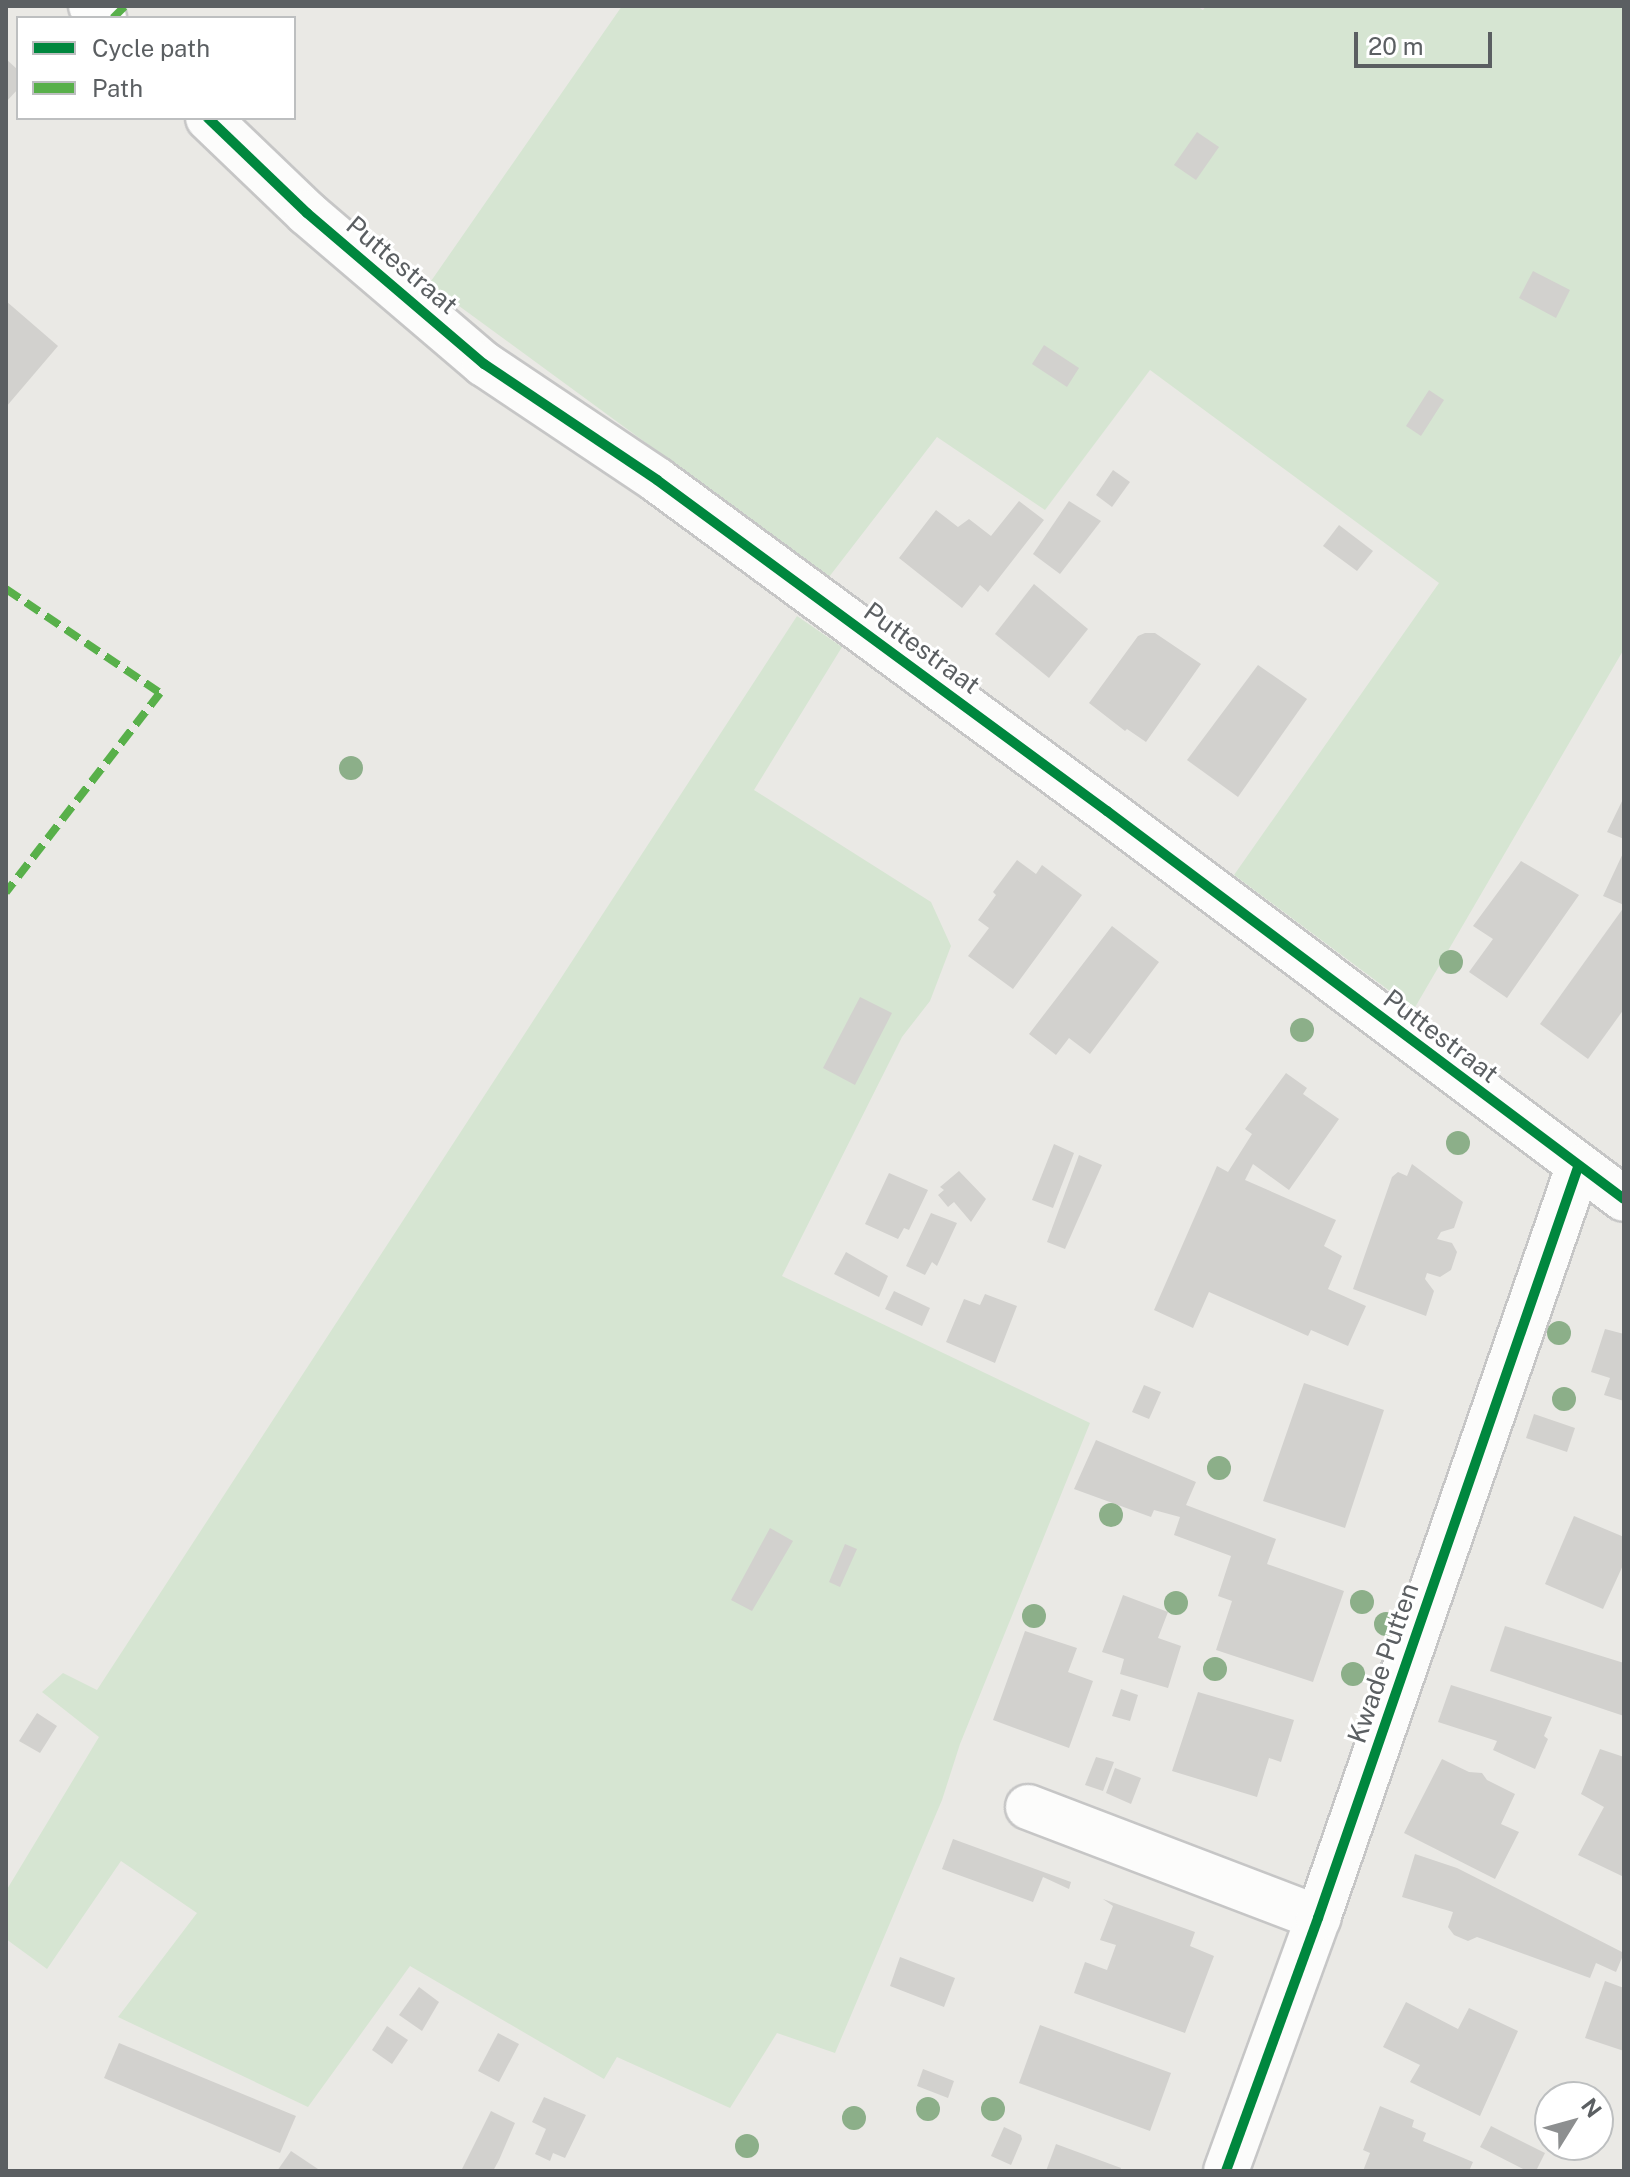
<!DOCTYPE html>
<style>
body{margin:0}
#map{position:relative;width:1630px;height:2177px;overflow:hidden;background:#eae9e5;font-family:"Public Sans",sans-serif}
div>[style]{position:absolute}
.green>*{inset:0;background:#d6e5d2}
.building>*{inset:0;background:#d2d1ce}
.roads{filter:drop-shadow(2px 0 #c6c6c6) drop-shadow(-2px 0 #c6c6c6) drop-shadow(0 2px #c6c6c6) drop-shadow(0 -2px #c6c6c6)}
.minor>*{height:44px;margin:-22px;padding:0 22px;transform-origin:22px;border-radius:22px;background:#fcfcfb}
.quiet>*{height:8px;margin-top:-4px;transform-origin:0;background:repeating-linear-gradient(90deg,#58b04a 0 16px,transparent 0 24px)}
.cycleway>*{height:10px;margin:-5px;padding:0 5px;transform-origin:5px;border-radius:5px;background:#00873e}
.trees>*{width:24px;height:24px;margin:-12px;border-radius:50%;background:#8caf89}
span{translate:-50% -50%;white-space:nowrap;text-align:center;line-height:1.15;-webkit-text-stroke:6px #fff;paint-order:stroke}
.street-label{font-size:26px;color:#5b5f62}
.frame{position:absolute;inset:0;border:8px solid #5b5f62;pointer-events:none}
.legend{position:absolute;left:16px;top:16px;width:280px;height:104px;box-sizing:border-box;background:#fff;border:2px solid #bdbfc0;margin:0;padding:10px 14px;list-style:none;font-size:24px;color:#5b5f62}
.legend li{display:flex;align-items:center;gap:16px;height:40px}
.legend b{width:40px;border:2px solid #bdbfc0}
.north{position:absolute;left:1534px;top:2081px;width:80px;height:80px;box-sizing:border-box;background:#fff;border:2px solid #bdbfc0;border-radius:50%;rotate:53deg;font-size:22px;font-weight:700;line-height:32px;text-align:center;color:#5b5f62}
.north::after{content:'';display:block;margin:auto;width:28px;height:36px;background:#8d8f90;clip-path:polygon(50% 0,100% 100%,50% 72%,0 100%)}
.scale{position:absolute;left:1354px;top:32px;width:138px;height:36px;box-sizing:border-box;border:4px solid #5b5f62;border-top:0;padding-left:10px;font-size:24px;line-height:28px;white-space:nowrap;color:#5b5f62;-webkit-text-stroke:6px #fff;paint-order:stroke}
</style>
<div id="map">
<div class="green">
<i style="clip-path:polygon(622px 6px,1196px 6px,1203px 10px,1206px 6px,1624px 6px,1624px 649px,1414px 1009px,1234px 875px,1439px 583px,1150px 370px,1045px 510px,937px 437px,829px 577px,429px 284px)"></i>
<i style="clip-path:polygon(797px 616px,842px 647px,754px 790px,931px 902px,951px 946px,930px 1001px,902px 1037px,782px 1276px,1090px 1423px,960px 1744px,942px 1800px,835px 2053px,777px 2033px,730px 2108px,617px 2057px,604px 2079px,410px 1966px,308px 2107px,118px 2017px,197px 1913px,121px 1861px,47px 1969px,6px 1939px,6px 1891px,99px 1737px,42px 1692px,63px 1673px,97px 1690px)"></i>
</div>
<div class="building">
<i style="clip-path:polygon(6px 59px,18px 70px,18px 89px,6px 102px)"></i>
<i style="clip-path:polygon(1197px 132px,1219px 147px,1196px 180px,1174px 165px)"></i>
<i style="clip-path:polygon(1533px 271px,1570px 290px,1556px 318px,1519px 298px)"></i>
<i style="clip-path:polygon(6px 301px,58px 346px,6px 407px)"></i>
<i style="clip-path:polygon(1044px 345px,1079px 368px,1067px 387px,1032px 364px)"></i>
<i style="clip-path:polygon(1429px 390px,1444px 400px,1421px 436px,1406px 426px)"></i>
<i style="clip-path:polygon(1113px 470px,1130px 482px,1112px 507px,1096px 495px)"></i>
<i style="clip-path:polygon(1019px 501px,1044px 520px,988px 592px,980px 585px,962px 608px,899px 558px,936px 510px,958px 527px,969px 519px,991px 536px)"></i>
<i style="clip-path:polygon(1069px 501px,1101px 521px,1060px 574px,1033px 554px)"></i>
<i style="clip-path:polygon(1339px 525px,1373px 551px,1357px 571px,1323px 546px)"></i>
<i style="clip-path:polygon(1034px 584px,1088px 629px,1049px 678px,995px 634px)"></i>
<i style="clip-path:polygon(1145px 633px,1155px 633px,1201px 664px,1146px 742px,1127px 729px,1125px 731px,1089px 703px,1138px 636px)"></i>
<i style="clip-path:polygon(1258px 665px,1307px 699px,1238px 797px,1187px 760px)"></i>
<i style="clip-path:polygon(1624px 797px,1624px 839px,1607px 832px)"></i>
<i style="clip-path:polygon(1624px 851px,1624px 905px,1603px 896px)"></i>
<i style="clip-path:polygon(1017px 860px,1036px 874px,1042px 865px,1082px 895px,1013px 989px,968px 956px,989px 928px,978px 920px,996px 895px,993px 892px)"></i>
<i style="clip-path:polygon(1521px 861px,1579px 895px,1507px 998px,1469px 972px,1493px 939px,1473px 926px)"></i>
<i style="clip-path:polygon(1624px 907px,1624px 1009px,1588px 1059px,1540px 1024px)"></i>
<i style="clip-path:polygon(1112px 926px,1159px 962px,1090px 1054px,1069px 1038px,1056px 1055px,1029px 1034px)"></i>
<i style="clip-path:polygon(860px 997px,892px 1013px,855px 1085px,823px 1068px)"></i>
<i style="clip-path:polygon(1286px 1073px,1307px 1088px,1303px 1094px,1339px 1119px,1289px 1190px,1253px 1164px,1245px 1180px,1336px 1220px,1324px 1246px,1342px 1256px,1328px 1289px,1366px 1306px,1348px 1346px,1311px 1330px,1308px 1336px,1209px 1292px,1193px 1328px,1154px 1310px,1217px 1166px,1228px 1172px,1252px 1134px,1245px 1129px)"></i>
<i style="clip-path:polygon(1054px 1144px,1074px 1153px,1053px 1208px,1032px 1200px)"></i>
<i style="clip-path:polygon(1079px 1155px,1102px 1165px,1065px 1249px,1047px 1242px)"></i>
<i style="clip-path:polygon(1412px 1164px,1463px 1202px,1454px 1228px,1441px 1232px,1437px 1239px,1452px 1243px,1457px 1252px,1451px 1270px,1440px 1277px,1427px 1273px,1425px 1279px,1434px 1291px,1426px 1316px,1353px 1289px,1392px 1177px,1398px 1172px,1407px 1176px)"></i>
<i style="clip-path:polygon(959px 1171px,986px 1199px,971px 1222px,954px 1202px,948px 1207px,938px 1195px,944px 1190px,940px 1187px)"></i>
<i style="clip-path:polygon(889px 1173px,928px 1190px,909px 1230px,904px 1228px,898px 1239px,865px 1224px)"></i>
<i style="clip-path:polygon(931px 1213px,957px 1223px,937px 1266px,932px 1262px,925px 1275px,906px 1266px)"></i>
<i style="clip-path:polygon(846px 1252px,888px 1276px,879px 1297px,834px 1274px)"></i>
<i style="clip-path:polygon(894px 1291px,930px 1308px,922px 1326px,885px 1309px)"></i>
<i style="clip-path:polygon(985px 1294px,1017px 1306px,995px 1363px,946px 1342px,964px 1299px,980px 1305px)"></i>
<i style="clip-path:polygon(1605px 1329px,1624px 1334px,1624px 1401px,1604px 1395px,1610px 1378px,1591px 1372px)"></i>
<i style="clip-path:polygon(1304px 1383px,1384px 1410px,1345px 1528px,1263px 1501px)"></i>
<i style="clip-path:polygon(1144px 1385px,1161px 1392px,1149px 1419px,1132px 1412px)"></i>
<i style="clip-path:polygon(1534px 1414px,1575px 1428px,1567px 1452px,1526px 1438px)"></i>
<i style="clip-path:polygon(1096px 1440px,1196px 1482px,1186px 1505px,1276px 1539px,1267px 1564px,1344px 1591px,1313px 1682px,1216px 1650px,1232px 1601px,1218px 1596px,1231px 1556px,1174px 1535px,1180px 1517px,1154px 1510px,1151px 1517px,1074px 1489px)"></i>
<i style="clip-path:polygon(1574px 1516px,1624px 1537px,1624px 1563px,1603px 1609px,1545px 1584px)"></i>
<i style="clip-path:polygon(770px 1528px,793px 1541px,752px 1611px,731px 1600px)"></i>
<i style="clip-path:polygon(845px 1544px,857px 1549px,840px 1587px,829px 1582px)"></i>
<i style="clip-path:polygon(1123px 1595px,1168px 1612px,1158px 1638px,1181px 1646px,1168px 1688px,1120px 1674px,1124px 1659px,1102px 1652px)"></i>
<i style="clip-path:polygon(1505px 1626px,1624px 1663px,1624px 1716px,1490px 1671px)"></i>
<i style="clip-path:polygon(1025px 1631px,1077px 1648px,1068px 1672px,1093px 1681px,1069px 1748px,993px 1720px)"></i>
<i style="clip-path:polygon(1451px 1685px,1552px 1717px,1544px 1736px,1548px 1739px,1535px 1769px,1493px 1750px,1497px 1741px,1438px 1722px)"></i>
<i style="clip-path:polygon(1121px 1689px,1138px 1695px,1130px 1721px,1112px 1716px)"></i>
<i style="clip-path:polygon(1198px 1692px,1294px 1720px,1281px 1762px,1269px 1758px,1257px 1797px,1172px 1771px)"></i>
<i style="clip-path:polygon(37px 1713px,57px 1726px,40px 1753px,19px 1741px)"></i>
<i style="clip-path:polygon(1600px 1749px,1624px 1757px,1624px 1877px,1578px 1855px,1604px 1807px,1581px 1794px)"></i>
<i style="clip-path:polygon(1096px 1757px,1114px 1762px,1103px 1791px,1085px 1785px)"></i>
<i style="clip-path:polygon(1442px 1759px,1469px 1772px,1482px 1773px,1487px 1780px,1515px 1794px,1501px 1824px,1519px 1832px,1495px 1879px,1404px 1833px)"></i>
<i style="clip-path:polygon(1115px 1768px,1141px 1778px,1131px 1804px,1106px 1793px)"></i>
<i style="clip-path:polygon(953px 1839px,1071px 1882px,1069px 1889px,1043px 1877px,1033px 1902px,942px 1869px)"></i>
<i style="clip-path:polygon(1415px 1854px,1457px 1868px,1624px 1953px,1616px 1972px,1596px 1963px,1590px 1978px,1477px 1937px,1468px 1941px,1454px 1935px,1448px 1927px,1453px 1912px,1402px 1897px)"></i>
<i style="clip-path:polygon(1103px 1899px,1195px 1932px,1190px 1946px,1214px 1956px,1185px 2033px,1074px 1993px,1085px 1962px,1107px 1970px,1116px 1945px,1100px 1940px,1113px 1906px)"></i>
<i style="clip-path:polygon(900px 1957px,955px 1978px,944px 2007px,890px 1986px)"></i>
<i style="clip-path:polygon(1605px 1981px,1624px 1988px,1624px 2051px,1585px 2038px)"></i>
<i style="clip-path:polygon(419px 1987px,439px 2002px,422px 2031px,399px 2015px)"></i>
<i style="clip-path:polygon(1406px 2002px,1458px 2029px,1469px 2008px,1518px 2031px,1480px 2116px,1410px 2082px,1420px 2065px,1383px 2047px)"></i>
<i style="clip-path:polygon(1040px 2025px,1171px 2073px,1150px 2131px,1019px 2083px)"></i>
<i style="clip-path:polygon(387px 2026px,408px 2040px,392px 2064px,372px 2050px)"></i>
<i style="clip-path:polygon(498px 2033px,519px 2044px,499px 2082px,478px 2071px)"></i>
<i style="clip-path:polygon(119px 2043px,296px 2116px,280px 2153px,104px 2078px)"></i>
<i style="clip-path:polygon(923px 2069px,954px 2081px,948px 2098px,917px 2086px)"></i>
<i style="clip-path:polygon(544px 2097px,586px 2115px,565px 2158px,553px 2153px,550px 2161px,535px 2154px,546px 2129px,532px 2122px)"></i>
<i style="clip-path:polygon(1380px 2106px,1414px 2120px,1412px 2127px,1426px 2133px,1423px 2141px,1473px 2162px,1469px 2171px,1363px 2171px,1370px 2153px,1363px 2150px)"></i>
<i style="clip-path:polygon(491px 2111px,515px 2123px,499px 2160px,493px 2171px,461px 2171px)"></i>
<i style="clip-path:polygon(1491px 2126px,1545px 2153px,1536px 2171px,1527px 2171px,1480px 2147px)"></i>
<i style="clip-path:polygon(1004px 2127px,1021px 2135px,1022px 2139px,1011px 2165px,991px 2156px)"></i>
<i style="clip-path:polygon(1056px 2144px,1121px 2168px,1120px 2171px,1046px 2171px)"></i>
<i style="clip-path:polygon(291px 2151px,321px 2171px,277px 2171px)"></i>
</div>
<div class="roads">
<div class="minor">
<i style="left:91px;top:6px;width:18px;rotate:43deg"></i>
<i style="left:208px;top:118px;width:137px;rotate:43.8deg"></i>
<i style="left:307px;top:213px;width:233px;rotate:40.5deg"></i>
<i style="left:484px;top:364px;width:208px;rotate:33.8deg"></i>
<i style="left:657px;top:480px;width:559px;rotate:36.34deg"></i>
<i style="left:1107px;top:811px;width:646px;rotate:36.89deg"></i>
<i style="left:1028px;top:1807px;width:311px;rotate:20.9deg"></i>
<i style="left:1226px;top:2171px;width:269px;rotate:-70deg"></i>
<i style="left:1318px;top:1918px;width:795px;rotate:-70.9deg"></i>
</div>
</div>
<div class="quiet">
<i style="left:113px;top:18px;width:17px;rotate:-45deg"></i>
<i style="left:6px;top:589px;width:186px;rotate:34deg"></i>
<i style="left:160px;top:693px;width:252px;rotate:127.7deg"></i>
</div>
<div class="cycleway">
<i style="left:208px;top:118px;width:137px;rotate:43.8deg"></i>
<i style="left:307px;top:213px;width:233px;rotate:40.5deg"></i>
<i style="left:484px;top:364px;width:208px;rotate:33.8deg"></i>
<i style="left:657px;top:480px;width:559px;rotate:36.34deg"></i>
<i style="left:1107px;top:811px;width:646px;rotate:36.89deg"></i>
<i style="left:1226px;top:2171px;width:269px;rotate:-70deg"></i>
<i style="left:1318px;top:1918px;width:795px;rotate:-70.9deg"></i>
</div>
<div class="trees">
<i style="left:351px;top:768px"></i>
<i style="left:1451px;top:962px"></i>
<i style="left:1302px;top:1030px"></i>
<i style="left:1458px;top:1143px"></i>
<i style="left:1559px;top:1333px"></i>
<i style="left:1564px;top:1399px"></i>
<i style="left:1219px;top:1468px"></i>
<i style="left:1111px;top:1515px"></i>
<i style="left:1362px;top:1602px"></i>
<i style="left:1176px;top:1603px"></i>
<i style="left:1034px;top:1616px"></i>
<i style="left:1386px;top:1624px"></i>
<i style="left:1215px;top:1669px"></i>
<i style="left:1353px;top:1674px"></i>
<i style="left:928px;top:2109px"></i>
<i style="left:993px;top:2109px"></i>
<i style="left:854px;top:2118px"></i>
<i style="left:747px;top:2146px"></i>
</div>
<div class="street-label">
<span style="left:402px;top:265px;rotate:40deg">Puttestraat</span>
<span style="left:922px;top:648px;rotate:36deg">Puttestraat</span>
<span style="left:1441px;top:1036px;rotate:37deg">Puttestraat</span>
<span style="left:1383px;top:1663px;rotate:-71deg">Kwade Putten</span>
</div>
<div class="frame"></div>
<ul class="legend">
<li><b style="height:10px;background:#00873e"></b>Cycle path</li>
<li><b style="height:10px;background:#58b04a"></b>Path</li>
</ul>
<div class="north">N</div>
<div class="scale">20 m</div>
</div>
